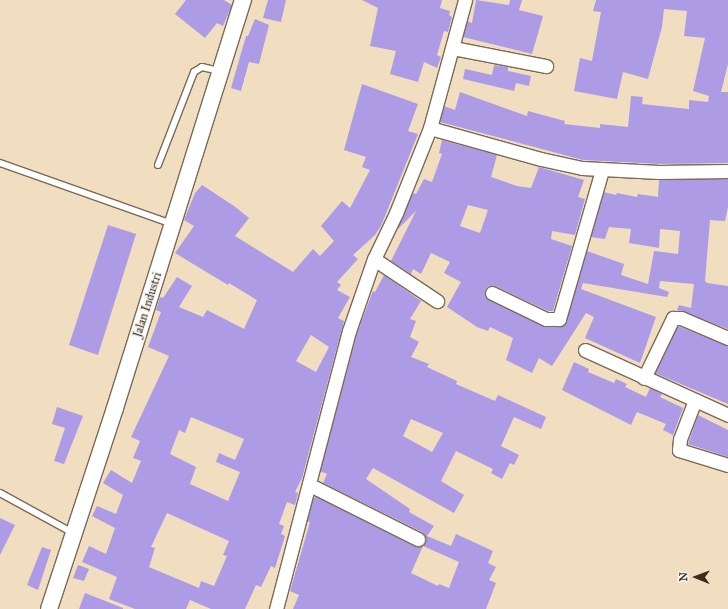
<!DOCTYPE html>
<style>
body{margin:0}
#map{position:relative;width:728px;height:609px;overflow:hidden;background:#f1ddbf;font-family:"IM FELL Great Primer",serif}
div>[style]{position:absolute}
.building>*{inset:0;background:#ae9be6}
.roads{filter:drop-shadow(1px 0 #7b6956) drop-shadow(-1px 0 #7b6956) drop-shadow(0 1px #7b6956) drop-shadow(0 -1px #7b6956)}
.service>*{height:6px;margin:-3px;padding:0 3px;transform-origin:3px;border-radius:3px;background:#fff}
.minor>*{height:13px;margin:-6.5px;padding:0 6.5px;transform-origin:6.5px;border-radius:6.5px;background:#fff}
.tertiary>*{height:16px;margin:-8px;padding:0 8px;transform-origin:8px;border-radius:8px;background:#fff}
span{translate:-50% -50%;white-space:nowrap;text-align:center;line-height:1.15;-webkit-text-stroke:3px #f6f6f2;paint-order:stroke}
.street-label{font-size:12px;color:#3b2a1e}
.north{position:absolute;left:676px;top:557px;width:40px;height:40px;-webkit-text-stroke:3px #f6f6f2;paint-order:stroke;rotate:271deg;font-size:11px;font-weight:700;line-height:16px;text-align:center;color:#3b2a1e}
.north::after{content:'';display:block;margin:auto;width:14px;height:18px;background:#3b2a1e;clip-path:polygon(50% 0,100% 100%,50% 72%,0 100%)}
</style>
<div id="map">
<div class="building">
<i style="clip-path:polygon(186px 0,224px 0,232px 5px,223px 26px,217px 23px,205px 38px,175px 14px)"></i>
<i style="clip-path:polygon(268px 0,286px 0,281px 22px,263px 18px)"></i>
<i style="clip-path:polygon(362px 0,442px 0,440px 8px,450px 11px,449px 15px,452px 17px,448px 32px,444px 31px,437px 55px,441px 57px,437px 68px,424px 62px,418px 82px,390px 74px,396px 51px,370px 46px,378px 8px)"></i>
<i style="clip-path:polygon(476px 0,509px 5px,510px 0,522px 0,519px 10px,543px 16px,532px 54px,463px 37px,467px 21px,472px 23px)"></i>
<i style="clip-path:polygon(596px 0,728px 0,728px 64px,721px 92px,728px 92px,728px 163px,659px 164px,583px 160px,440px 122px,444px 106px,455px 110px,460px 92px,527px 116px,528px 111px,565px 121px,564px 124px,600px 128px,600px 124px,628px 127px,631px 96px,643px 97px,642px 104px,689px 109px,689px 100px,708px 102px,709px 96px,693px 91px,705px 38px,684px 36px,687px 11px,664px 9px,662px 27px,648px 79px,623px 72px,617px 99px,574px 91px,580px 58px,592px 61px,601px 12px,593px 11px)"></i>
<i style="clip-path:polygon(255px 19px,269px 25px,259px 64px,249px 62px,241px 91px,231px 88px,246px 36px,248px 36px)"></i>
<i style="clip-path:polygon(494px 65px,508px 67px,508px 71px,531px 76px,529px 86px,516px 83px,514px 91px,463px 79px,465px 69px,492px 75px)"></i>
<i style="clip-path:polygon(evenodd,362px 84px,418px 104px,408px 131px,418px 134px,381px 226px,375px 235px,353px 255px,358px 259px,337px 282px,341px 285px,337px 290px,350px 297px,338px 318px,344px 321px,302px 478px,295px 492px,298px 493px,295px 505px,287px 502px,279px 524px,284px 526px,281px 534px,285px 536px,275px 568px,271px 566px,261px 587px,256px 585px,245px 609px,211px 609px,190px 600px,186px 609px,135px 609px,109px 599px,117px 577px,82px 562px,89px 546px,106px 554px,115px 528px,92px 516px,97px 506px,116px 514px,123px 495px,103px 483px,111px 470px,132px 483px,141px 461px,133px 458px,140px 441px,131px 437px,169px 356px,148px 347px,161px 312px,156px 310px,160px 297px,163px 298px,177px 277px,192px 286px,179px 307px,203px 317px,207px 310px,244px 329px,257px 300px,229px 283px,228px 285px,175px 253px,194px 226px,184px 220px,195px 193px,202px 185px,234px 206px,249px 218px,235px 236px,293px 272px,313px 249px,320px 256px,334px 241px,321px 226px,342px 201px,350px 208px,370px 170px,362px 167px,366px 157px,344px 150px,362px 84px,311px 335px,329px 347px,316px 372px,296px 361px,311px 335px,362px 84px,191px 417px,244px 439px,235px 460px,219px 453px,216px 462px,240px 472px,228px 501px,190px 484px,196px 467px,170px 454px,179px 430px,185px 433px,191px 417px,362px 84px,167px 513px,229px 541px,223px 555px,227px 556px,214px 586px,201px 581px,199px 588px,149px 567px,155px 548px,151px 547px,167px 513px)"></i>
<i style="clip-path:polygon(evenodd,442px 140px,497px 155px,491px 177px,517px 186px,531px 188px,539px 167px,584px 180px,578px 197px,585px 199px,575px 235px,552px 231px,551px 239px,572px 246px,553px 311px,548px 311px,495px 286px,488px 286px,485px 290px,485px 297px,489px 300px,546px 327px,559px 327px,566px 322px,587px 251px,624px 264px,621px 275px,648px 284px,654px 251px,678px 254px,680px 231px,660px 229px,659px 248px,629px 243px,631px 229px,609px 227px,605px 239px,591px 237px,604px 192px,616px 195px,617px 193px,637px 197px,638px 194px,658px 197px,659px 180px,728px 179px,728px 207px,725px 221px,710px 220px,705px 281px,707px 283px,728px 286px,728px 329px,677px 310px,679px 305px,691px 308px,694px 284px,660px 281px,659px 288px,669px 292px,667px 297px,583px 283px,581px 289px,656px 317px,640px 363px,585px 338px,594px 317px,586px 313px,552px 366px,539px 358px,532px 373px,506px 360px,513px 338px,490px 327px,488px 331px,477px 327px,447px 307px,461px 282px,444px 273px,450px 262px,431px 253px,421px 274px,413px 269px,411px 274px,391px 261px,416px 211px,396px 231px,413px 193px,416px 194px,424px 179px,432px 182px,442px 154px,439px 153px,442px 140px,468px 205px,488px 210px,480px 233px,460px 226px,468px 205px)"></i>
<i style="clip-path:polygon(108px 225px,136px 234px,98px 355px,69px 345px)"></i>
<i style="clip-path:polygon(evenodd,384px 275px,421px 301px,410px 319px,416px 321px,410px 337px,419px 342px,411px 357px,429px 364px,427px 367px,457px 381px,456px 384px,495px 401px,498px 395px,546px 417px,541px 429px,514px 417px,501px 446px,519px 455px,514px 465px,510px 463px,502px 479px,491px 473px,493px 469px,456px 451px,441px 481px,464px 495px,454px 513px,373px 468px,366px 479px,410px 509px,409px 512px,434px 526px,427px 536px,451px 546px,456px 534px,493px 551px,488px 563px,496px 567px,489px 580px,496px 583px,486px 609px,293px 609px,299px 595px,290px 591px,310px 522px,307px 521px,313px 498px,317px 497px,414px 546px,422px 546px,425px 542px,425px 535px,422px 532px,323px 483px,327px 474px,320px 471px,357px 333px,373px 291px,375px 292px,384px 275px,411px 419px,443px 433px,432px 452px,403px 436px,411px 419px,384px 275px,423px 546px,459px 562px,449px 588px,439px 584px,438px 586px,411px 573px,423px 546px)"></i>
<i style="clip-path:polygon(678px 326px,728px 346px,728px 404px,655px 373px)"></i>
<i style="clip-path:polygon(574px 362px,589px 369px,588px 372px,614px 383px,616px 379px,627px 384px,625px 387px,646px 397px,650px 388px,662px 394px,660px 397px,683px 408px,673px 435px,663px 430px,666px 424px,637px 412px,631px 425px,562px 390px)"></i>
<i style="clip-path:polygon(57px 407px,83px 416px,64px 464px,54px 461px,65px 428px,52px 424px)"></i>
<i style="clip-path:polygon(698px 415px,728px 430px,728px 457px,688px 444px)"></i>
<i style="clip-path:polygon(0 518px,15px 525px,0 555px)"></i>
<i style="clip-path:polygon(42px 547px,51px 550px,38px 590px,27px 585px)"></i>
<i style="clip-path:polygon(78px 565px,89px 569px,84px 581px,73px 578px)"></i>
<i style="clip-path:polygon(85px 593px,123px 608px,123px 609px,79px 609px)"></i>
</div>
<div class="roads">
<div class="service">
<i style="left:0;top:163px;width:182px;rotate:19.5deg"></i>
<i style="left:158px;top:165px;width:100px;rotate:-68.8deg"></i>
<i style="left:194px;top:72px;width:9px;rotate:-32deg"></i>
<i style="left:202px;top:67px;width:17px;rotate:13deg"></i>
<i style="left:0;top:493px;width:83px;rotate:28.7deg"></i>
</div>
<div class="minor">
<i style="left:453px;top:48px;width:95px;rotate:11deg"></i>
<i style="left:430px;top:128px;width:115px;rotate:15.6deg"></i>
<i style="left:541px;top:159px;width:42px;rotate:12.4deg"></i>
<i style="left:582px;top:168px;width:77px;rotate:3deg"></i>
<i style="left:659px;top:172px;width:69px;rotate:-0.8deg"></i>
<i style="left:374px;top:259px;width:76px;rotate:33.7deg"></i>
<i style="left:492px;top:293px;width:60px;rotate:25.7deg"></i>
<i style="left:546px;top:319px;width:13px"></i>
<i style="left:559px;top:319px;width:155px;rotate:-73.9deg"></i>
<i style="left:585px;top:350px;width:157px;rotate:24.4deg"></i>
<i style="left:644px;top:378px;width:67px;rotate:-64.2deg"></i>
<i style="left:673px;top:318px;width:8px"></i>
<i style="left:681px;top:318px;width:51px;rotate:23.1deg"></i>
<i style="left:695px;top:400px;width:42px;rotate:111deg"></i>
<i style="left:680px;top:439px;width:11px;rotate:95deg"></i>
<i style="left:679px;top:450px;width:51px;rotate:17deg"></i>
<i style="left:310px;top:485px;width:121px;rotate:26.6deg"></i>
<i style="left:276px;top:609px;width:287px;rotate:-75.3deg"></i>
<i style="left:349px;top:331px;width:76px;rotate:-70.9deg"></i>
<i style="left:374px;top:259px;width:51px;rotate:-64.4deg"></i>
<i style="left:396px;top:213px;width:92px;rotate:-68.2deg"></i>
<i style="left:430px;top:128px;width:133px;rotate:-74.7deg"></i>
</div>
<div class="tertiary">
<i style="left:49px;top:609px;width:212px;rotate:-71.8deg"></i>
<i style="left:115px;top:408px;width:428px;rotate:-72.6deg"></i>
</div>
</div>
<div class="street-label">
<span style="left:148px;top:305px;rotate:-72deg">Jalan Industri</span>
</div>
<div class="north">N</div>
</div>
